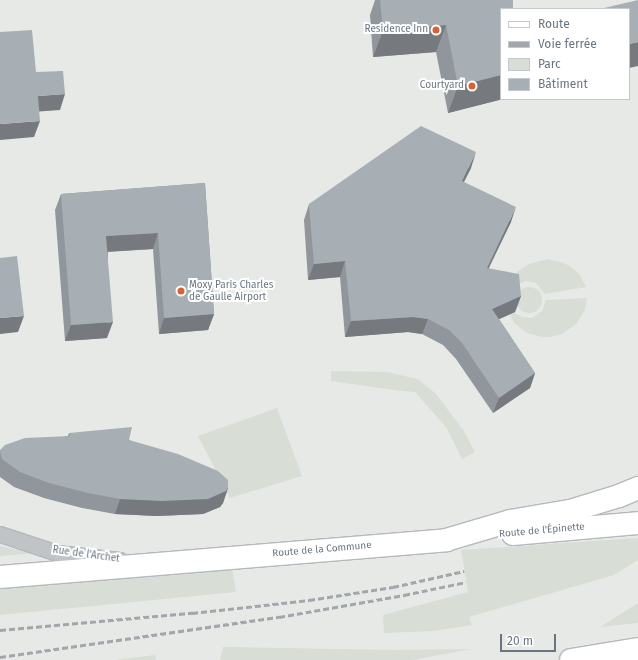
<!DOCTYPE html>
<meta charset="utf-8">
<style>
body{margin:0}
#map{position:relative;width:638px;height:660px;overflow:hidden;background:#f7f7f4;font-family:"Fira Sans",sans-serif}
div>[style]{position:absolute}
.built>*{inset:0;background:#e7e9e7}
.green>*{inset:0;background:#d8ddd5}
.round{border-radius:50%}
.roads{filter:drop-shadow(1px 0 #b5b9bd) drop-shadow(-1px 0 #b5b9bd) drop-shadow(0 1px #b5b9bd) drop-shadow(0 -1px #b5b9bd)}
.street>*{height:15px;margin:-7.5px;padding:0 7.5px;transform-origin:7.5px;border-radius:7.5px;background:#c0c4c7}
.secondary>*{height:22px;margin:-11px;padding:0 11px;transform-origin:11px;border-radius:11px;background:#fff}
.primary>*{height:22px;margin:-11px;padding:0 11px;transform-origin:11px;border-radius:11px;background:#fff}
.rail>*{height:3px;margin-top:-1.5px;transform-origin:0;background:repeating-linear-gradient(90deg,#a2a7ac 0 6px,transparent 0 9px)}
.wall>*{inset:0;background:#90969b}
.shaded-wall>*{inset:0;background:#767a7e}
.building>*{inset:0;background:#a8afb4}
.dots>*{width:11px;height:11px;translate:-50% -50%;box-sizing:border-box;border:2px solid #fff;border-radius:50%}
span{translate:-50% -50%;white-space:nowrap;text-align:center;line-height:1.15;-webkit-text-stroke:4px #fff;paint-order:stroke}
.poi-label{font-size:10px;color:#687683}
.right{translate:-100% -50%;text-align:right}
.left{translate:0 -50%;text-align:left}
.street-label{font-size:10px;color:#687683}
.legend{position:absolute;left:500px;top:8px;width:130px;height:92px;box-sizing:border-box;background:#fff;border:1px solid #c3c8cd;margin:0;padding:5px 7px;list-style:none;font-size:12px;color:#687683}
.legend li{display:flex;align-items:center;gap:8px;height:20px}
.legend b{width:20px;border:1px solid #c3c8cd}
.scale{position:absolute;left:500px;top:634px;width:56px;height:18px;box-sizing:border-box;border:2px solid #687683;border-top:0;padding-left:5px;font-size:12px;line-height:14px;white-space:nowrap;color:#687683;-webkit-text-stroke:3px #fff;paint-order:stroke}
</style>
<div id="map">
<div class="built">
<i style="clip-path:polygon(evenodd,0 0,638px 0,638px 660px,0 660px,0 0,501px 9px,629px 9px,629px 99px,501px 99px,501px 9px)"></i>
</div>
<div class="green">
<i style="clip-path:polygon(547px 259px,561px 262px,570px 266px,580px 275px,586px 287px,545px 294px,536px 283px,526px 281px,518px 284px,513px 279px,518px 271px,529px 264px)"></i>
<i class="round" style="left:516px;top:287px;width:26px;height:26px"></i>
<i style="clip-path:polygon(587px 298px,585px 310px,576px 324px,562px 334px,549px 337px,542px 337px,527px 333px,515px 324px,510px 315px,515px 313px,522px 317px,532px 318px,542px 311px,546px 300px)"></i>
<i style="clip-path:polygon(331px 371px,387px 372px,418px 379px,436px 394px,464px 431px,475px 452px,462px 459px,446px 427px,415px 392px,394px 390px,331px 381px)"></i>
<i style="clip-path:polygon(277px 408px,302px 476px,230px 498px,198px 436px)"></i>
<i style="clip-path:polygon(638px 538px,638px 560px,614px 575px,469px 617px,472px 625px,435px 631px,384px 633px,383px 615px,468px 592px,461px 550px)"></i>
<i style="clip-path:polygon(0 546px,33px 553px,0 556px)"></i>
<i style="clip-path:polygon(232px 568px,236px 592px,0 615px,0 588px)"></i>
<i style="clip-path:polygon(638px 603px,638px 623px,600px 627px)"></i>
<i style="clip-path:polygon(223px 647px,394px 650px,471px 649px,413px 660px,220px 660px)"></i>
<i style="clip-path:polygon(155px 655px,156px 660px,115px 660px)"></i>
</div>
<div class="roads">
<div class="street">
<i style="left:0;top:534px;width:60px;rotate:18.4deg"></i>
<i style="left:57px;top:553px;width:63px;rotate:6.3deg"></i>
</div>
<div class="secondary">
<i style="left:513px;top:534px;width:125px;rotate:-5deg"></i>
<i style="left:0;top:577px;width:448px;rotate:-4.7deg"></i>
<i style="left:446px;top:540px;width:67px;rotate:-16.5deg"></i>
<i style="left:510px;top:521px;width:61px;rotate:-9.5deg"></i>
<i style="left:570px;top:511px;width:51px;rotate:-17deg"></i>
<i style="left:619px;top:496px;width:21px;rotate:-23deg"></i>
</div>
<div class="primary">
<i style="left:571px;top:660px;width:68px;rotate:-9.3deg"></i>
</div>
</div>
<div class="rail">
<i style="left:0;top:630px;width:193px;rotate:-5.1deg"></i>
<i style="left:192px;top:613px;width:118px;rotate:-6.3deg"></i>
<i style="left:309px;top:600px;width:85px;rotate:-8.8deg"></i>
<i style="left:393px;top:587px;width:73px;rotate:-12.7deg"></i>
<i style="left:0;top:657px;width:282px;rotate:-8.2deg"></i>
<i style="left:279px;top:617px;width:127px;rotate:-10deg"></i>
<i style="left:404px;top:595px;width:63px;rotate:-11.8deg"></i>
</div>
<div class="wall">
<i style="clip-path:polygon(375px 0,513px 0,501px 99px,503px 99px,448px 113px,436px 52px,373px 57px,370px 15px)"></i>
<i style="clip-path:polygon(471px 168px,464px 182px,511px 222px,489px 268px,521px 296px,515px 312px,499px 319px,535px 373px,530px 388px,493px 413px,456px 359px,443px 345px,422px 334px,408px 332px,345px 337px,340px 277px,308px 280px,304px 220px,309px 204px)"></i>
<i style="clip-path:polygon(205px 183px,214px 314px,208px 330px,159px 334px,153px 249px,108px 252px,107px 338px,65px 341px,55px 210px,61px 194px)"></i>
<i style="clip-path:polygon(69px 433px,129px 440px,228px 488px,223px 503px,220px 507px,203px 514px,157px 516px,115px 514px,82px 508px,44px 498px,14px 487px,0 477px,0 450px,68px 436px)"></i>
</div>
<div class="shaded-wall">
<i style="clip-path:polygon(446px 25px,436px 52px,373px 57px,383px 31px)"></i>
<i style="clip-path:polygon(638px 42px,638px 66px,629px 68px,629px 44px)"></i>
<i style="clip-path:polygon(501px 75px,501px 99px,503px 99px,448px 113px,458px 86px)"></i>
<i style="clip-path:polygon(65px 94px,60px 110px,32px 112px,38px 96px)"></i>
<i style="clip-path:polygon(40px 121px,34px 137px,0 140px,0 124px)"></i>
<i style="clip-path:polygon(476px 152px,471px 168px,456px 197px,462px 181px)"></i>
<i style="clip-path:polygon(516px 207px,511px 222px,481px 283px,487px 268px)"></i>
<i style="clip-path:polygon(158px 233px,153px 249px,101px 252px,106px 236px)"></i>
<i style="clip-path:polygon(345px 261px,340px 277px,308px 280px,314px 264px)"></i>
<i style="clip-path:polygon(521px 296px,515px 312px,486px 325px,492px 309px)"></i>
<i style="clip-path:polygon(214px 314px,208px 330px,159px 334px,164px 318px)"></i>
<i style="clip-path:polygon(24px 316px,18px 332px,0 334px,0 318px)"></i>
<i style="clip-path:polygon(413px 317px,428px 319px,422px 334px,408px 332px,345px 337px,351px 321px)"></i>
<i style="clip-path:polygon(113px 322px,107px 338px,65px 341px,71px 325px)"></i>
<i style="clip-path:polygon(535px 373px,530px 388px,493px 413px,499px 398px)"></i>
<i style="clip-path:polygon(228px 488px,223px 503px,220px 507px,203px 514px,157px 516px,115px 514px,120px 499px)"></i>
</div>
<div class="building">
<i style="clip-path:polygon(380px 0,513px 0,513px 9px,501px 9px,501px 75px,458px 86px,446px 25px,383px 31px)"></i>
<i style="clip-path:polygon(638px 0,638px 42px,629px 44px,629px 9px,600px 9px)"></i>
<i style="clip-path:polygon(32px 30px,36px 72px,63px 71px,65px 94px,38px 96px,40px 121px,0 124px,0 32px)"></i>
<i style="clip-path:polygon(421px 126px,476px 152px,462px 181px,516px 207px,487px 268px,519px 274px,521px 296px,492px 309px,535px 373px,499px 398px,462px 343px,449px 330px,428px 319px,413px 317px,351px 321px,345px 261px,314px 264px,309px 204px)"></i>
<i style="clip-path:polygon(205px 183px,214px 314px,164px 318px,158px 233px,106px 236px,113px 322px,71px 325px,61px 194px)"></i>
<i style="clip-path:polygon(17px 256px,24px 316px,0 318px,0 258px)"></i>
<i style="clip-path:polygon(132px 427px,129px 440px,178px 454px,218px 471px,228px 480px,228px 488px,226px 491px,208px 499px,162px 501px,120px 499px,88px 493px,49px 483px,20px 472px,2px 459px,0 452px,0 450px,5px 445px,25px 438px,70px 436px,69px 433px)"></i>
</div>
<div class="dots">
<i style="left:436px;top:30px;background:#d86233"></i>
<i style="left:472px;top:86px;background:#d86233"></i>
<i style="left:181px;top:291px;background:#d86233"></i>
</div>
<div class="poi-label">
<span class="right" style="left:428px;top:30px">Residence Inn</span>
<span class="right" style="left:464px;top:86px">Courtyard</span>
<span class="left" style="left:189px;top:291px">Moxy Paris Charles<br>de Gaulle Airport</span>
</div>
<div class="street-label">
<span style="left:542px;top:531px;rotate:-5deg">Route de l'Épinette</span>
<span style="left:322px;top:550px;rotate:-5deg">Route de la Commune</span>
<span style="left:86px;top:555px;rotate:8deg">Rue de l'Archet</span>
</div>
<ul class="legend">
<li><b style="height:5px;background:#fff"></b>Route</li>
<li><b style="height:5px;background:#a2a7ac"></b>Voie ferrée</li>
<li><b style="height:11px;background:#d8ddd5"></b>Parc</li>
<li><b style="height:11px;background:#a8afb4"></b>Bâtiment</li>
</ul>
<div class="scale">20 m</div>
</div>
